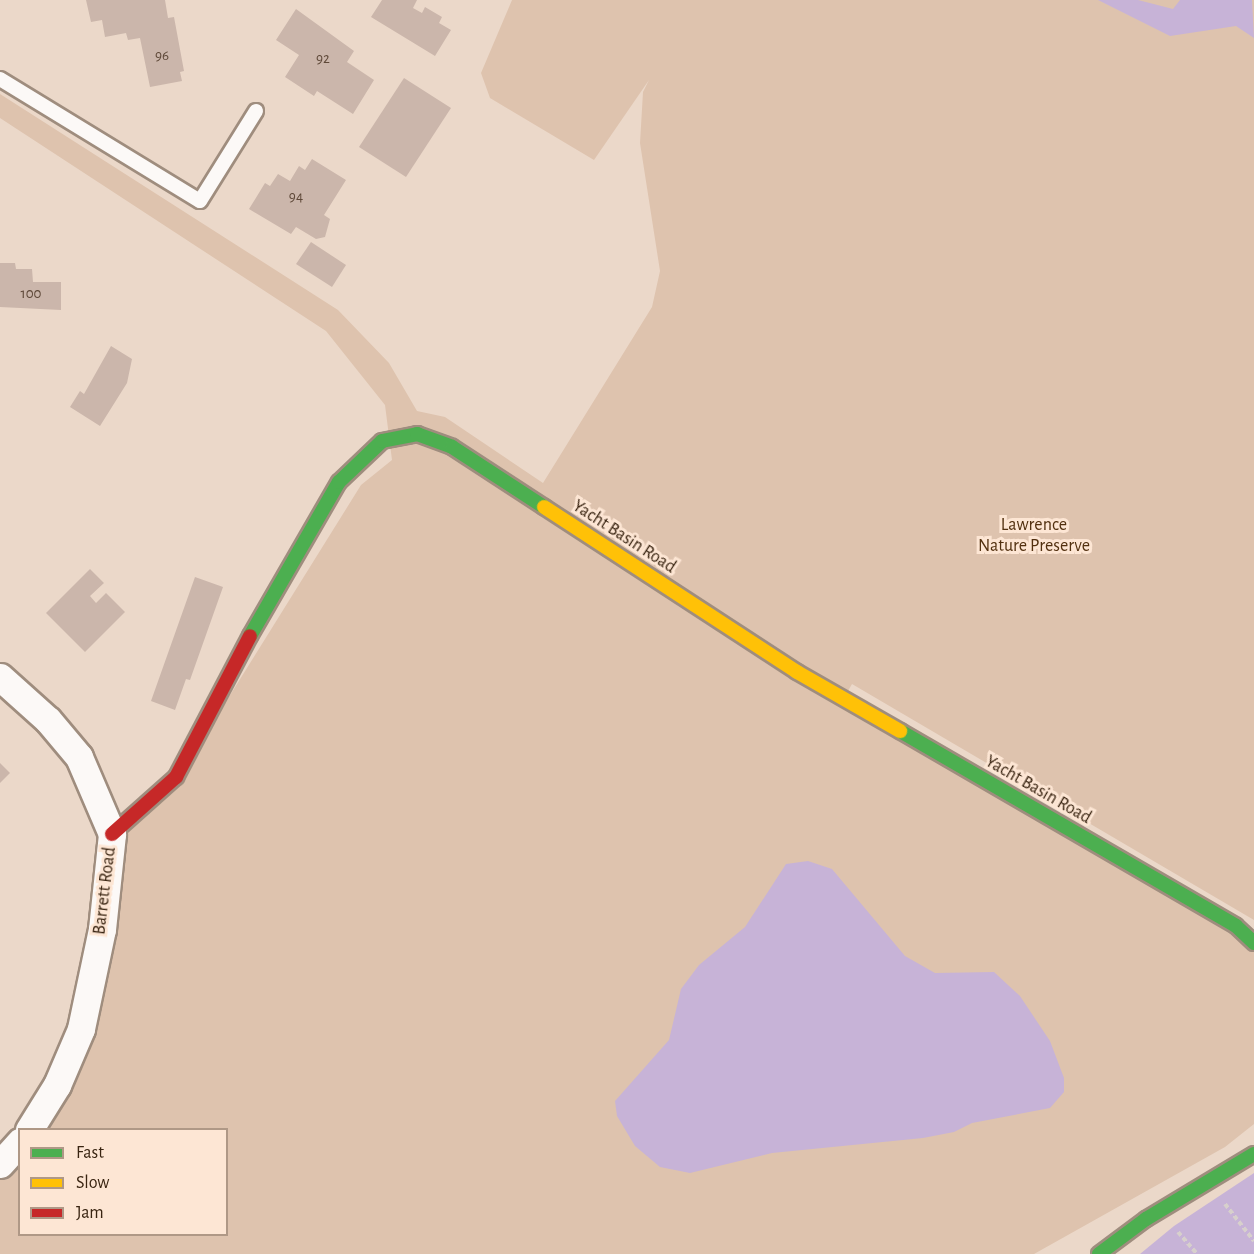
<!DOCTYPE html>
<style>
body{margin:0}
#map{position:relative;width:1254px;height:1254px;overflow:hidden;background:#ebd8c9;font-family:"Alegreya Sans",sans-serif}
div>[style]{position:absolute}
.green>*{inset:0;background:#dec3ae}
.water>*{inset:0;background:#c7b3d7}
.building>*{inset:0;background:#cbb6ab}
.path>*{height:4px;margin-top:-2px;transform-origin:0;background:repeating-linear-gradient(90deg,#d7d0cc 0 4.5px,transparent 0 7.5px)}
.roads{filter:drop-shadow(2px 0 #9f8d7e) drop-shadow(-2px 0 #9f8d7e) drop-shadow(0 2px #9f8d7e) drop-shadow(0 -2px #9f8d7e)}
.lane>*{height:14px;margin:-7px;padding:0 7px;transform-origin:7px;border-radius:7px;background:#fcf9f7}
.street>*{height:27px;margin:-13.5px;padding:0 13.5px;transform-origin:13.5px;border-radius:13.5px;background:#fcf9f7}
.fast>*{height:14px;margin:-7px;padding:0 7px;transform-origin:7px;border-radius:7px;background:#4caf50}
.slow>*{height:14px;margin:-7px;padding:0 7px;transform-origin:7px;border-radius:7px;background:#ffc107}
.jam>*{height:14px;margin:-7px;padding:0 7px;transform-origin:7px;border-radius:7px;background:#c62828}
span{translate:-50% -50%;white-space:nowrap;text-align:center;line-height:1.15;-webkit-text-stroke:6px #fde6d4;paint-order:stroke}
.number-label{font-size:15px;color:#5e4838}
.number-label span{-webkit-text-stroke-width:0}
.park-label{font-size:18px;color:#52300f}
.street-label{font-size:18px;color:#392411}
.legend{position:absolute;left:18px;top:1128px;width:210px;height:108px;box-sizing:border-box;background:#fde6d4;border:2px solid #af9886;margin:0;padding:8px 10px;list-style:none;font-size:18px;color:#392411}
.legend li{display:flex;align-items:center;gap:12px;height:30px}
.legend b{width:30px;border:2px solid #af9886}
</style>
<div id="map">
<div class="green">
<i style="clip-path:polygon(512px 0,1254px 0,1254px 920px,852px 684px,848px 691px,1254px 944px,1254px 1124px,1225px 1147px,1034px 1254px,0 1254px,0 1174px,19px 1148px,20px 1234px,226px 1234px,226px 1130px,33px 1129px,65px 1088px,112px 834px,176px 782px,361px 485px,392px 460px,385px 405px,326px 331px,0 118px,0 94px,338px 310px,389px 363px,417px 411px,445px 417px,543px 483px,652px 307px,660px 271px,640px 143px,643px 92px,649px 80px,594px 160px,490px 98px,481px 73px)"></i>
</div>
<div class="water">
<i style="clip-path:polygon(1098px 0,1138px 0,1173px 9px,1180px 0,1252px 0,1254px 38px,1236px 26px,1170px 36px)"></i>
<i style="clip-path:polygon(808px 861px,832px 869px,905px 956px,935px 973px,994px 972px,1020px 996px,1050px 1041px,1064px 1078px,1064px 1092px,1050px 1108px,972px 1123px,954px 1132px,923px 1138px,772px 1153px,690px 1173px,660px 1167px,635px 1146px,617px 1116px,615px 1101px,669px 1040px,681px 989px,699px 965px,745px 927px,786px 864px)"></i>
<i style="clip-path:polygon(1254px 1173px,1254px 1254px,1140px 1254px,1174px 1226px)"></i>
</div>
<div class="building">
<i style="clip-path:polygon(86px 0,165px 0,168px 18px,174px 17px,184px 71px,180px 72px,182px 81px,150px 87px,140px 38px,128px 40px,126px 33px,105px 37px,102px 20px,91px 22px)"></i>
<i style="clip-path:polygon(382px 0,417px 0,413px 8px,422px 13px,425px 7px,442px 17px,439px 23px,451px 30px,435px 56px,371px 17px)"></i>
<i style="clip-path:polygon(296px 9px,354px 51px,347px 62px,374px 80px,353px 114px,317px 91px,314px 96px,285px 77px,299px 55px,276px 40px)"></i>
<i style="clip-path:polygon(404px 78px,451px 108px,406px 177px,359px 147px)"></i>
<i style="clip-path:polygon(312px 159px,346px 180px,324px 215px,330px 219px,325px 237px,316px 239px,296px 227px,291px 234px,249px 209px,265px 183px,270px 186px,278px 174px,290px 181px,299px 166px,305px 170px)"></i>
<i style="clip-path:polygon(311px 242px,346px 265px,332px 287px,296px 264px)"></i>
<i style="clip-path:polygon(0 263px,15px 263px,16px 269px,32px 269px,33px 282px,61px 282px,61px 310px,0 307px)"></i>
<i style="clip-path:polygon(111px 346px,132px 359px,127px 383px,100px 426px,70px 407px,80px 391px,84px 394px)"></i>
<i style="clip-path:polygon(90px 569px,104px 583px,90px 596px,96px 603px,106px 593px,125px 612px,85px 652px,46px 613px)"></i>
<i style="clip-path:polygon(195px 577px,223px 587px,190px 680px,186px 679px,175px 710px,151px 701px)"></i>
<i style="clip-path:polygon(0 763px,10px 773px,0 783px)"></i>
</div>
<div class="path">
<i style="left:1225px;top:1204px;width:47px;rotate:51.9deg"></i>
<i style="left:1178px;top:1232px;width:29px;rotate:49deg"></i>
</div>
<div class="roads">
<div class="lane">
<i style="left:0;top:79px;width:234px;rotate:31.4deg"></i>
<i style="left:200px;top:201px;width:106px;rotate:-58.1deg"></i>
</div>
<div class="street">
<i style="left:0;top:677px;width:64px;rotate:41.9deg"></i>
<i style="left:48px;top:720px;width:48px;rotate:50deg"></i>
<i style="left:79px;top:757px;width:84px;rotate:66.8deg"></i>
<i style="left:112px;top:834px;width:96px;rotate:96deg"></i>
<i style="left:102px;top:929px;width:102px;rotate:101.9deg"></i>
<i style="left:81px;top:1029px;width:61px;rotate:113.2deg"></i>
<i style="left:57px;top:1085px;width:53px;rotate:121.9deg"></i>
<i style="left:0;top:1164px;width:30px;rotate:-48deg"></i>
</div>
<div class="fast">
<i style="left:250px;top:636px;width:178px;rotate:-60deg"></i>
<i style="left:339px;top:482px;width:59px;rotate:-43.6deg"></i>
<i style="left:382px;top:441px;width:36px;rotate:-11deg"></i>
<i style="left:417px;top:434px;width:37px;rotate:20deg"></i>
<i style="left:452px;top:447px;width:110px;rotate:33.1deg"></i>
<i style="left:900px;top:731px;width:388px;rotate:30.1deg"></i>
<i style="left:1236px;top:926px;width:25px;rotate:43deg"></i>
<i style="left:1099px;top:1254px;width:59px;rotate:-36.7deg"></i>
<i style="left:1146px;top:1219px;width:126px;rotate:-31deg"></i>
</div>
<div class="slow">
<i style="left:544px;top:507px;width:302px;rotate:33.1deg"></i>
<i style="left:797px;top:672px;width:119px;rotate:29.8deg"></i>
</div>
<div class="jam">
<i style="left:112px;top:834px;width:86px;rotate:-41.7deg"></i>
<i style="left:176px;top:777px;width:159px;rotate:-62.3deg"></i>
</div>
</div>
<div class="number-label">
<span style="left:162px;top:56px">96</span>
<span style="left:323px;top:59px">92</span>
<span style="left:296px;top:197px">94</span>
<span style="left:31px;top:294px">100</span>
</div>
<div class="park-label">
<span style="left:1034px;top:536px">Lawrence<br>Nature Preserve</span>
</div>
<div class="street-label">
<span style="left:624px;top:537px;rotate:33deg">Yacht Basin Road</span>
<span style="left:1038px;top:790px;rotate:30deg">Yacht Basin Road</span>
<span style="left:105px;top:891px;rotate:-83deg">Barrett Road</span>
</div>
<ul class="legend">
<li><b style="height:8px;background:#4caf50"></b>Fast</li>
<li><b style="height:8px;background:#ffc107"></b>Slow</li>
<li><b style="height:8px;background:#c62828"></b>Jam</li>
</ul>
</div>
